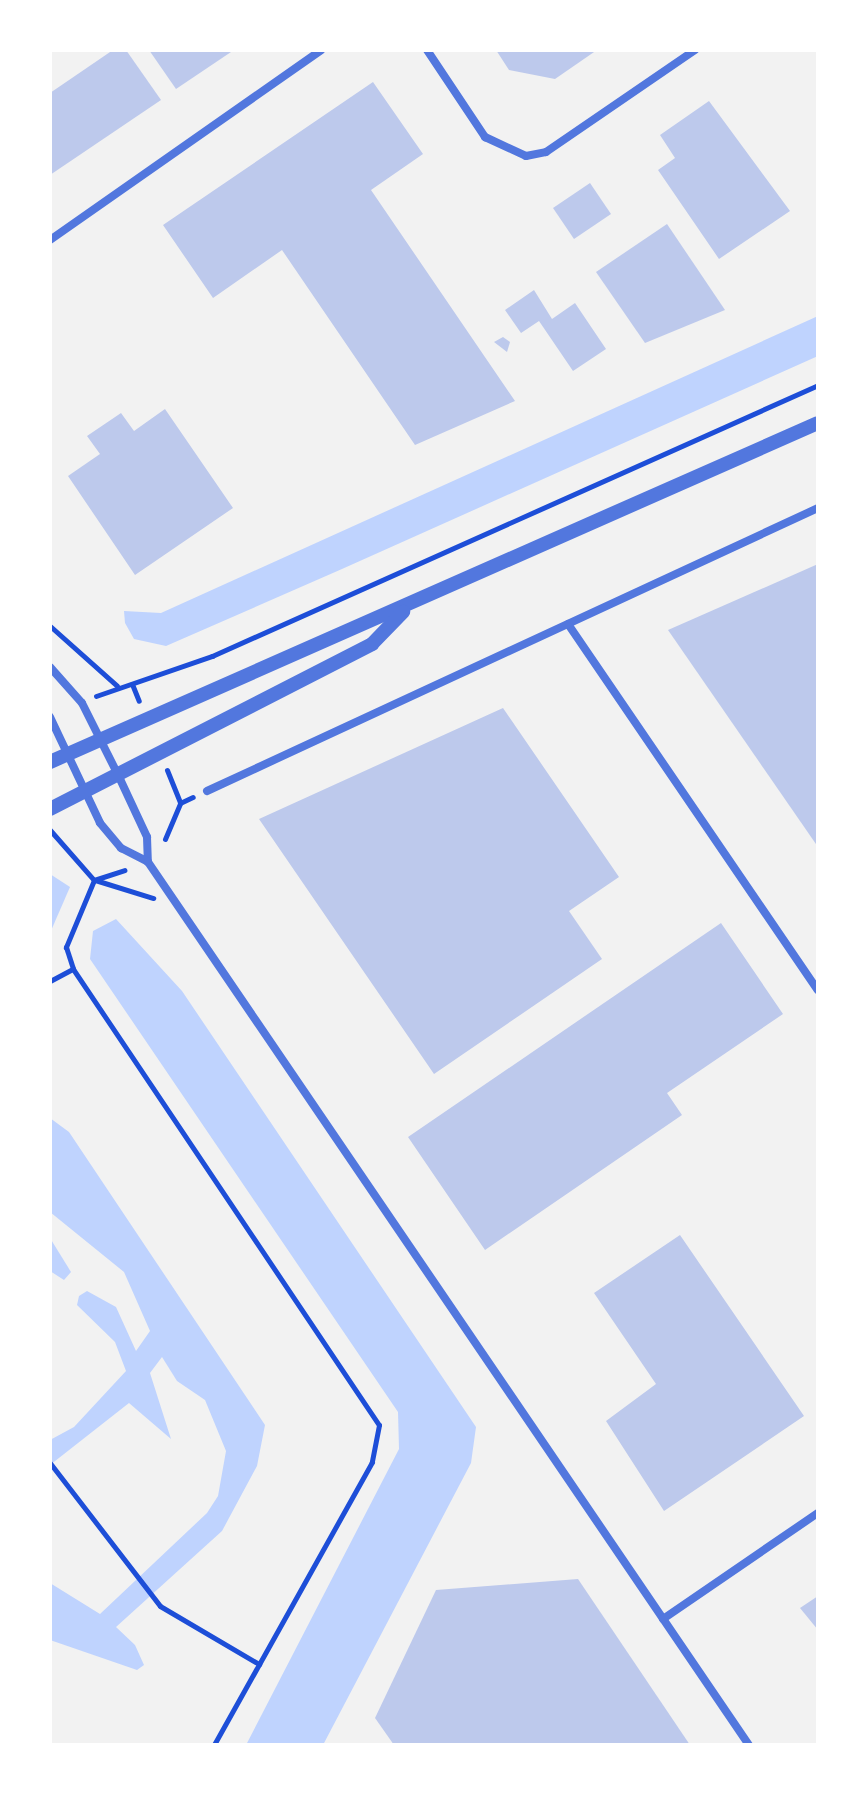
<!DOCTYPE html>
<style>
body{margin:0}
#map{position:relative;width:868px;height:1795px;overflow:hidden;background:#f2f2f2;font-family:Literata,serif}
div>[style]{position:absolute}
.water>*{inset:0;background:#bfd3fe}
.building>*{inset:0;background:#bdc9ec}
.path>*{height:5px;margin:-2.5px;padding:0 2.5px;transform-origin:2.5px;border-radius:2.5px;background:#1d4ed8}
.minor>*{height:8px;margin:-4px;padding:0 4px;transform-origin:4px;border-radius:4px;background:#5277de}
.tertiary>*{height:14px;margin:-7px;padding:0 7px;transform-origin:7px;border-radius:7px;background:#5277de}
span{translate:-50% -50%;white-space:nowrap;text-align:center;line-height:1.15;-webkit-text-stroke:6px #fff;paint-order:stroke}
.frame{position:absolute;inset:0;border:52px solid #fff;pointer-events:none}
</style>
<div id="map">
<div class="water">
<i style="clip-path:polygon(818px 316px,818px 356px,342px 569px,166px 646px,134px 639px,125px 623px,124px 611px,161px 613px)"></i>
<i style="clip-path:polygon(50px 874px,70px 887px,50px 933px)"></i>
<i style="clip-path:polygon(116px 919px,182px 991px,476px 1427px,471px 1463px,323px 1745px,246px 1745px,399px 1449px,398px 1412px,90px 959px,93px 931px)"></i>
<i style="clip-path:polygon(50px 1118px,69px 1132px,265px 1425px,257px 1466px,222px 1531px,116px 1627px,135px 1645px,144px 1665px,137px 1670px,50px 1640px,50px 1583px,100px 1614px,207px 1513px,218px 1496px,226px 1451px,205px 1400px,177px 1381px,162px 1357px,150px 1373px,171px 1439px,129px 1403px,50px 1465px,50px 1440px,74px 1427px,126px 1371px,115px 1342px,77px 1305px,79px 1296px,87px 1291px,116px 1307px,136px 1351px,150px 1331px,124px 1272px,50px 1212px)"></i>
<i style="clip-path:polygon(50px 1238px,71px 1272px,64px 1280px,50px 1271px)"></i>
</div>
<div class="building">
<i style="clip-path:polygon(113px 50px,126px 50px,161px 100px,50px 175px,50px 93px)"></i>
<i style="clip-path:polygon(149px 50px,234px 50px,176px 89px)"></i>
<i style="clip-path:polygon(496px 50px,597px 50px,555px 79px,509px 70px)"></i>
<i style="clip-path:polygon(373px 82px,423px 154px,371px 190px,515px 401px,415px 445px,282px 250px,213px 298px,163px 225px)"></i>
<i style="clip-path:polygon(709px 101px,790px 211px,719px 259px,658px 170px,675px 158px,660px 135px)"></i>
<i style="clip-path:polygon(590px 183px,611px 214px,574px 239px,553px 208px)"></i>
<i style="clip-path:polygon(667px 224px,725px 310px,645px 343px,596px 272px)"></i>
<i style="clip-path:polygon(534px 290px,552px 319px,575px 303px,606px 349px,573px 371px,539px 321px,521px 333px,505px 310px)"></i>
<i style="clip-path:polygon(503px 337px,510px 342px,507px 352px,494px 342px)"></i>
<i style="clip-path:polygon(165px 409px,233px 508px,135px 575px,68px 476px,100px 454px,87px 436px,121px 413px,134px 431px)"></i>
<i style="clip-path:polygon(818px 564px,818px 847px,668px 630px)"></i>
<i style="clip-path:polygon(503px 708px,619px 877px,569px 911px,602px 959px,434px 1074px,259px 819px)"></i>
<i style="clip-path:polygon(721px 923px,783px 1014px,667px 1093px,682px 1115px,485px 1250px,408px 1137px)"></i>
<i style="clip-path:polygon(680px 1235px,804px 1416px,664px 1511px,606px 1421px,656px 1384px,594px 1293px)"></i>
<i style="clip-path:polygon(578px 1579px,690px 1745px,394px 1745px,375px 1718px,436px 1590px)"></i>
<i style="clip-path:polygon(818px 1596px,818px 1630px,800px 1608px)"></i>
</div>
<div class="path">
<i style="left:50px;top:626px;width:90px;rotate:41.8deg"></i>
<i style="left:132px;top:684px;width:18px;rotate:68deg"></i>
<i style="left:96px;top:696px;width:123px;rotate:-19deg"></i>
<i style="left:212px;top:656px;width:664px;rotate:-24.09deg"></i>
<i style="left:167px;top:770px;width:35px;rotate:68deg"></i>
<i style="left:50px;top:830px;width:67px;rotate:48.7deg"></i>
<i style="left:94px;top:880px;width:73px;rotate:112.7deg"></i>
<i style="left:66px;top:947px;width:23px;rotate:72deg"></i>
<i style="left:73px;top:969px;width:549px;rotate:56.14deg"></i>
<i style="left:379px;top:1425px;width:38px;rotate:101deg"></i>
<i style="left:372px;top:1462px;width:324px;rotate:119.2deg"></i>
<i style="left:165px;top:839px;width:39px;rotate:-67deg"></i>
<i style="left:180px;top:803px;width:14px;rotate:-25deg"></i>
<i style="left:94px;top:880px;width:32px;rotate:-18deg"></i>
<i style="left:95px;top:880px;width:61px;rotate:17.2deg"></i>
<i style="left:50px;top:981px;width:26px;rotate:-28deg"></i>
<i style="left:50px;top:1463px;width:180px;rotate:52.4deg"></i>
<i style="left:160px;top:1606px;width:115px;rotate:30.4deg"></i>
</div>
<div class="minor">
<i style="left:427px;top:50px;width:105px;rotate:56.3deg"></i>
<i style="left:485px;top:137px;width:45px;rotate:24.9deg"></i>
<i style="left:526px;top:156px;width:20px;rotate:-11deg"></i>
<i style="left:546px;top:152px;width:181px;rotate:-34.4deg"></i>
<i style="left:50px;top:240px;width:331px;rotate:-35deg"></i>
<i style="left:568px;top:624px;width:443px;rotate:55.7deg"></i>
<i style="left:50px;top:667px;width:48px;rotate:48.4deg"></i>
<i style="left:82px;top:703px;width:85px;rotate:63.4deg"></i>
<i style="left:120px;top:779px;width:64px;rotate:65deg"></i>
<i style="left:147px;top:837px;width:25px;rotate:88deg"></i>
<i style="left:50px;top:717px;width:117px;rotate:64.7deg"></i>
<i style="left:100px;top:823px;width:33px;rotate:50deg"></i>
<i style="left:121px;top:848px;width:30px;rotate:27deg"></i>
<i style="left:148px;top:862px;width:1068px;rotate:55.76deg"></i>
<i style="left:207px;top:791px;width:673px;rotate:-24.85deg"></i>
<i style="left:663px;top:1619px;width:188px;rotate:-34.4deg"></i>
</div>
<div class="tertiary">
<i style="left:50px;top:762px;width:839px;rotate:-23.82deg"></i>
<i style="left:50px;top:809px;width:362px;rotate:-27.1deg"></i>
<i style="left:372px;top:644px;width:45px;rotate:-45.9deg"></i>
</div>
<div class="frame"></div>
</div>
